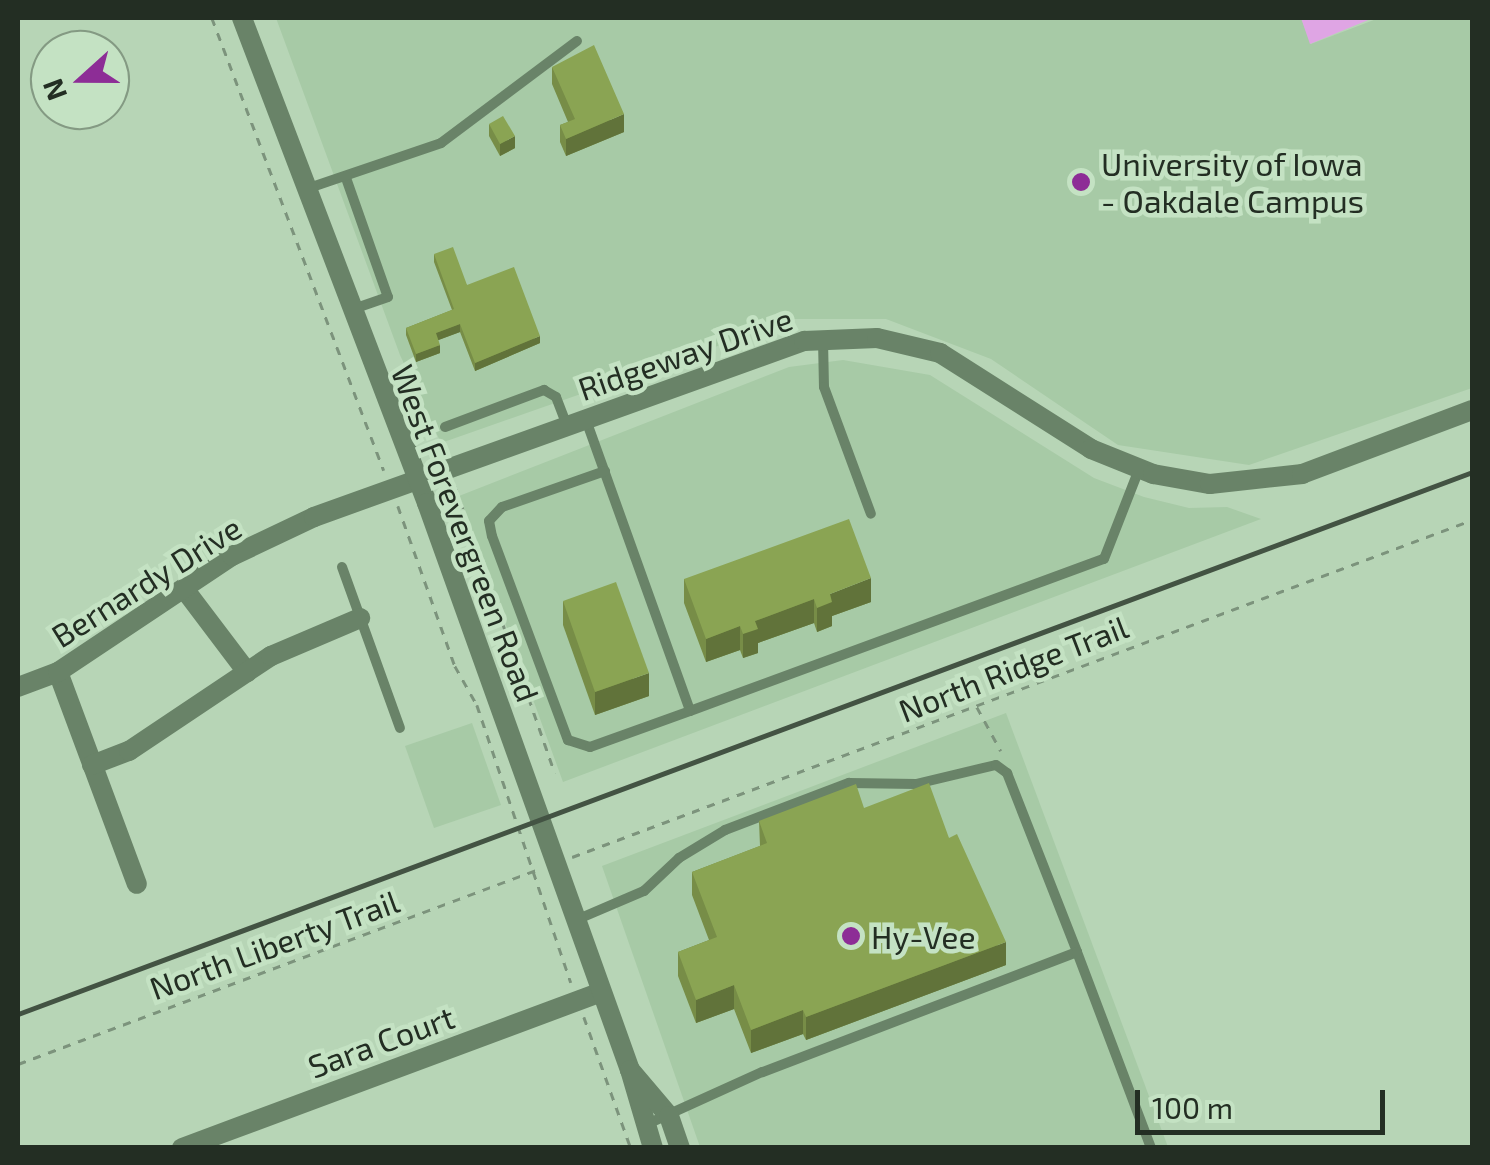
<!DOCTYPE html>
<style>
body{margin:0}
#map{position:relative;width:1490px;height:1165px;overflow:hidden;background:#b7d5b6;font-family:"Exo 2",sans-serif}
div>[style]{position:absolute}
.built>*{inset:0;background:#a7caa6}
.green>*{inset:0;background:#dfa5e4}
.path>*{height:2.5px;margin-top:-1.25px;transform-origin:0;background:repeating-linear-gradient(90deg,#7c937c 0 8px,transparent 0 16px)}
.service>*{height:10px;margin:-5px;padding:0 5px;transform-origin:5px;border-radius:5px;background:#698368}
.minor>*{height:20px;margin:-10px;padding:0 10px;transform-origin:10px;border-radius:10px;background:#698368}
.tertiary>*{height:20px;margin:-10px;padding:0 10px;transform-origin:10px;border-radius:10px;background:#698368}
.rail>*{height:5px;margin:-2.5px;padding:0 2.5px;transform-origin:2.5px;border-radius:2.5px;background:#435343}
.wall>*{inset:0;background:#778d47}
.shaded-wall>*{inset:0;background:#61733a}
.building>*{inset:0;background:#8aa453}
.dots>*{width:28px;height:28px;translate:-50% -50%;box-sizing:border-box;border:5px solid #c4e2c3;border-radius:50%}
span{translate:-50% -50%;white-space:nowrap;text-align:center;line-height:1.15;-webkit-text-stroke:9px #c4e2c3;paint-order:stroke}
.poi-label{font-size:32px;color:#232e23}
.left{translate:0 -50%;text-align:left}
.street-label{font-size:32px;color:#232e23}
.frame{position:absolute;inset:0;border:20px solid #232e23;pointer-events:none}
.north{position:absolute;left:30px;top:30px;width:100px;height:100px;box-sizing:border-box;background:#c4e2c3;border:2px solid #849a83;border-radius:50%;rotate:249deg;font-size:28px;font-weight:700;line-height:40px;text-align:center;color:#232e23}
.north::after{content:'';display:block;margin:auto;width:35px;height:45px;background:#8d2d96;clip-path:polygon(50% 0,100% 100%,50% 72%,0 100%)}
.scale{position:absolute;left:1135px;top:1090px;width:250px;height:45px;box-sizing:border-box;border:5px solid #232e23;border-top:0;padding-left:12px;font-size:30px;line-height:35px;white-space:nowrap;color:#232e23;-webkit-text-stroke:8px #c4e2c3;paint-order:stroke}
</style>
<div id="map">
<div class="built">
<i style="clip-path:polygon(276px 18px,1301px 18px,1311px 44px,1379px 18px,1472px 18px,1472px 388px,1249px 465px,1118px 445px,991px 359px,886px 319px,795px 319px,441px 443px,400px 355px)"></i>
<i style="clip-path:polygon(843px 360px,930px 375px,1094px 478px,1144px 497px,1189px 508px,1227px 507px,1261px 519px,563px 782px,459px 496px,789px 367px)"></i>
<i style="clip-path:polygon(1006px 713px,1168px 1147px,700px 1147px,602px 866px)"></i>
<i style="clip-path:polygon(472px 723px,501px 805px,434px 828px,405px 746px)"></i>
</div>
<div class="green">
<i style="clip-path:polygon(1301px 18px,1373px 18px,1310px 44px)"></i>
</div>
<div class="path">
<i style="left:212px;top:18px;width:484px;rotate:69.2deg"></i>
<i style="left:429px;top:452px;width:11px;rotate:-27deg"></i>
<i style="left:439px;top:447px;width:7px;rotate:63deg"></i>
<i style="left:455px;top:486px;width:304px;rotate:70.8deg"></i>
<i style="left:398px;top:506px;width:170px;rotate:70.4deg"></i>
<i style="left:455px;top:666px;width:45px;rotate:60.6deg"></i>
<i style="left:477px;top:705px;width:293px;rotate:71.3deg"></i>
<i style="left:977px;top:707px;width:50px;rotate:61.4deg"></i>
<i style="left:572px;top:857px;width:961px;rotate:-20.53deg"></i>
<i style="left:584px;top:1017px;width:139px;rotate:70.3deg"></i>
<i style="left:18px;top:1064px;width:553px;rotate:-20.53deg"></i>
</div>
<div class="service">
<i style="left:346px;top:178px;width:126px;rotate:70.6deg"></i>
<i style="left:388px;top:297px;width:39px;rotate:161deg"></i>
<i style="left:306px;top:189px;width:143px;rotate:-18.8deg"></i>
<i style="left:441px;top:143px;width:170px;rotate:-36.9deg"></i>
<i style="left:823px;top:340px;width:47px;rotate:88.8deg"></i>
<i style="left:824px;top:387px;width:135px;rotate:69.7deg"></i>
<i style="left:586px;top:420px;width:309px;rotate:70.3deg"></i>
<i style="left:690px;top:711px;width:441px;rotate:-20.2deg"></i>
<i style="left:1104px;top:559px;width:97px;rotate:-68.7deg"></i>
<i style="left:445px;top:427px;width:106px;rotate:-20.5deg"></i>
<i style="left:544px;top:390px;width:14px;rotate:30deg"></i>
<i style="left:556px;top:397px;width:30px;rotate:69deg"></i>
<i style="left:605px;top:471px;width:109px;rotate:160.7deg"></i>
<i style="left:502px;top:507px;width:19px;rotate:133deg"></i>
<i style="left:489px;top:521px;width:15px;rotate:79deg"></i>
<i style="left:492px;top:536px;width:218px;rotate:69.6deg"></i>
<i style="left:568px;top:740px;width:23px;rotate:18deg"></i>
<i style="left:590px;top:747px;width:106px;rotate:-19.8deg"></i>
<i style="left:342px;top:567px;width:171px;rotate:70.2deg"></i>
<i style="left:576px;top:920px;width:74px;rotate:-23.1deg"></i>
<i style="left:644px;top:891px;width:48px;rotate:-43.3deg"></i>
<i style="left:679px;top:858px;width:54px;rotate:-31.3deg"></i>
<i style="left:725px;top:830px;width:133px;rotate:-20.8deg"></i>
<i style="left:849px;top:783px;width:67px;rotate:0.9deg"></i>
<i style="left:916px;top:784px;width:82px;rotate:-13.4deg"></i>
<i style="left:996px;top:765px;width:14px;rotate:36deg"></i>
<i style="left:1007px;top:773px;width:192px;rotate:68.6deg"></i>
<i style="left:1077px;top:952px;width:337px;rotate:159.1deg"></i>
<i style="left:762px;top:1072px;width:128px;rotate:155.6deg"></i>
<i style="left:1077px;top:952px;width:210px;rotate:69.3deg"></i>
</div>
<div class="minor">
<i style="left:185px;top:590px;width:103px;rotate:52.9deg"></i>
<i style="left:58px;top:672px;width:226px;rotate:69.6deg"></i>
<i style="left:18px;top:687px;width:43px;rotate:-20.6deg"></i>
<i style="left:58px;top:672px;width:209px;rotate:-33.7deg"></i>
<i style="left:232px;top:556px;width:91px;rotate:-25.4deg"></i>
<i style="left:314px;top:517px;width:521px;rotate:-19.76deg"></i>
<i style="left:804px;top:341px;width:73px;rotate:-2.4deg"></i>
<i style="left:877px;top:338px;width:65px;rotate:13.4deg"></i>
<i style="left:940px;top:353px;width:179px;rotate:32.4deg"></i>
<i style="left:1091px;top:449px;width:67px;rotate:22deg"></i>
<i style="left:1153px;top:474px;width:58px;rotate:10deg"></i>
<i style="left:1210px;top:484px;width:93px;rotate:-6.2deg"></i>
<i style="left:1302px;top:474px;width:182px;rotate:-20.6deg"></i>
<i style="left:92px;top:765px;width:40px;rotate:-21deg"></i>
<i style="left:129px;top:751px;width:171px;rotate:-33.8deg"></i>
<i style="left:271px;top:656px;width:97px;rotate:-23.1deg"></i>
<i style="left:182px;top:1148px;width:447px;rotate:-20.4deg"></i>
</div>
<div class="tertiary">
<i style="left:242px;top:18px;width:519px;rotate:69.12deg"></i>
<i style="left:427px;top:503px;width:602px;rotate:70.3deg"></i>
<i style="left:653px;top:1148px;width:81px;rotate:-106.4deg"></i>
<i style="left:630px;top:1070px;width:60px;rotate:49.7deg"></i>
<i style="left:669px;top:1116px;width:34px;rotate:71deg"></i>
</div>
<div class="rail">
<i style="left:18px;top:1014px;width:1552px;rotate:-20.44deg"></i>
</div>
<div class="wall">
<i style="clip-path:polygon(552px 67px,624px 132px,566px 156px,560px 142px,560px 125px,568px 122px,552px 84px)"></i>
<i style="clip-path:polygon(489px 124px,515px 148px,500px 156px,489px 136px)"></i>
<i style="clip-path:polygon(434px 254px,467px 285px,540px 343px,475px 371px,460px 332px,438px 340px,440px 353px,416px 362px,406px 335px,406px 328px,452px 310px,434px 262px)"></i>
<i style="clip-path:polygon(684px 579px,871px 602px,832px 616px,832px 626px,817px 632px,814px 623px,758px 643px,758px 653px,743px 658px,740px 650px,706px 662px,684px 603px)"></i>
<i style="clip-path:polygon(563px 601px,649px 696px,595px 715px,563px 625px)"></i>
<i style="clip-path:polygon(864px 808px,949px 838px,1006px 965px,806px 1040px,803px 1034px,751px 1053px,734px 1009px,696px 1023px,678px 976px,678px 952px,709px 940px,692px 895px,692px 872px,760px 846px,759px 821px)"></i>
</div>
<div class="shaded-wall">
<i style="clip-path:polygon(624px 114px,624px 132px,566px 156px,566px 139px)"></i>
<i style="clip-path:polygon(515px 136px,515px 148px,500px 156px,500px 144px)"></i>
<i style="clip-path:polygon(460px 324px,460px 332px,436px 341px,436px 333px)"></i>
<i style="clip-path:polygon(540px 336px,540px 343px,475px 371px,475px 363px)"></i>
<i style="clip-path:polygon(440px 345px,440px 353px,416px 362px,416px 354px)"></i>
<i style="clip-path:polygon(871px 578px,871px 602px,832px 616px,832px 626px,817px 632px,817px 608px,830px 594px)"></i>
<i style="clip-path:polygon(814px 599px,814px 623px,758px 643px,758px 653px,743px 658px,743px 634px,755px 621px)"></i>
<i style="clip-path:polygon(740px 626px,740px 650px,706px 662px,706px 639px)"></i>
<i style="clip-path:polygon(649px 673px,649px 696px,595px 715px,595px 692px)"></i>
<i style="clip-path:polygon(1006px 942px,1006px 965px,806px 1040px,806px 1017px)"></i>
<i style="clip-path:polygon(734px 985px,734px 1009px,696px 1023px,696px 1000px)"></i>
<i style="clip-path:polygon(803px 1010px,803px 1034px,751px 1053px,751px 1030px)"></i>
</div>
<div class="building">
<i style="clip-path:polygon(594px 45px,624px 114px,566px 139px,560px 125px,575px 119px,552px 67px)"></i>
<i style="clip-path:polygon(503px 116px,515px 136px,500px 144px,489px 124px)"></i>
<i style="clip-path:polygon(453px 247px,467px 285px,514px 267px,540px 336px,475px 363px,460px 324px,436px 333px,440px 345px,416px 354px,406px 328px,454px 309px,434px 254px)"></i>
<i style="clip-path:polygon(849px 519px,871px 578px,830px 594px,832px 602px,817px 608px,814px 599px,755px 621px,758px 629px,743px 634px,740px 626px,706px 639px,684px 579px)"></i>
<i style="clip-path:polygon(616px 582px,649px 673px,595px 692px,563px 601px)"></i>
<i style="clip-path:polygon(929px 783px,949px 838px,957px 834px,1006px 942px,806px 1017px,803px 1010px,751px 1030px,734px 985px,696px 1000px,678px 952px,717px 937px,692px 872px,767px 843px,759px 821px,856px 784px,864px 808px)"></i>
</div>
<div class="dots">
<i style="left:1081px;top:182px;background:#8d2d96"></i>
<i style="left:851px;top:936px;background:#8d2d96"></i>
</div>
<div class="poi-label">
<span class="left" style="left:1101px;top:182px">University of Iowa<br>- Oakdale Campus</span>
<span class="left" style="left:871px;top:936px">Hy-Vee</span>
</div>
<div class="street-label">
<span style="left:685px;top:353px;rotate:-19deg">Ridgeway Drive</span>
<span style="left:466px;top:533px;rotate:69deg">West Forevergreen Road</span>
<span style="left:146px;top:581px;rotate:-32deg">Bernardy Drive</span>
<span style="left:1013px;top:668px;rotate:-21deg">North Ridge Trail</span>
<span style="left:274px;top:944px;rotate:-20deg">North Liberty Trail</span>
<span style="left:381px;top:1041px;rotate:-20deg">Sara Court</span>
</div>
<div class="frame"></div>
<div class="north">N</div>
<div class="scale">100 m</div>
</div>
